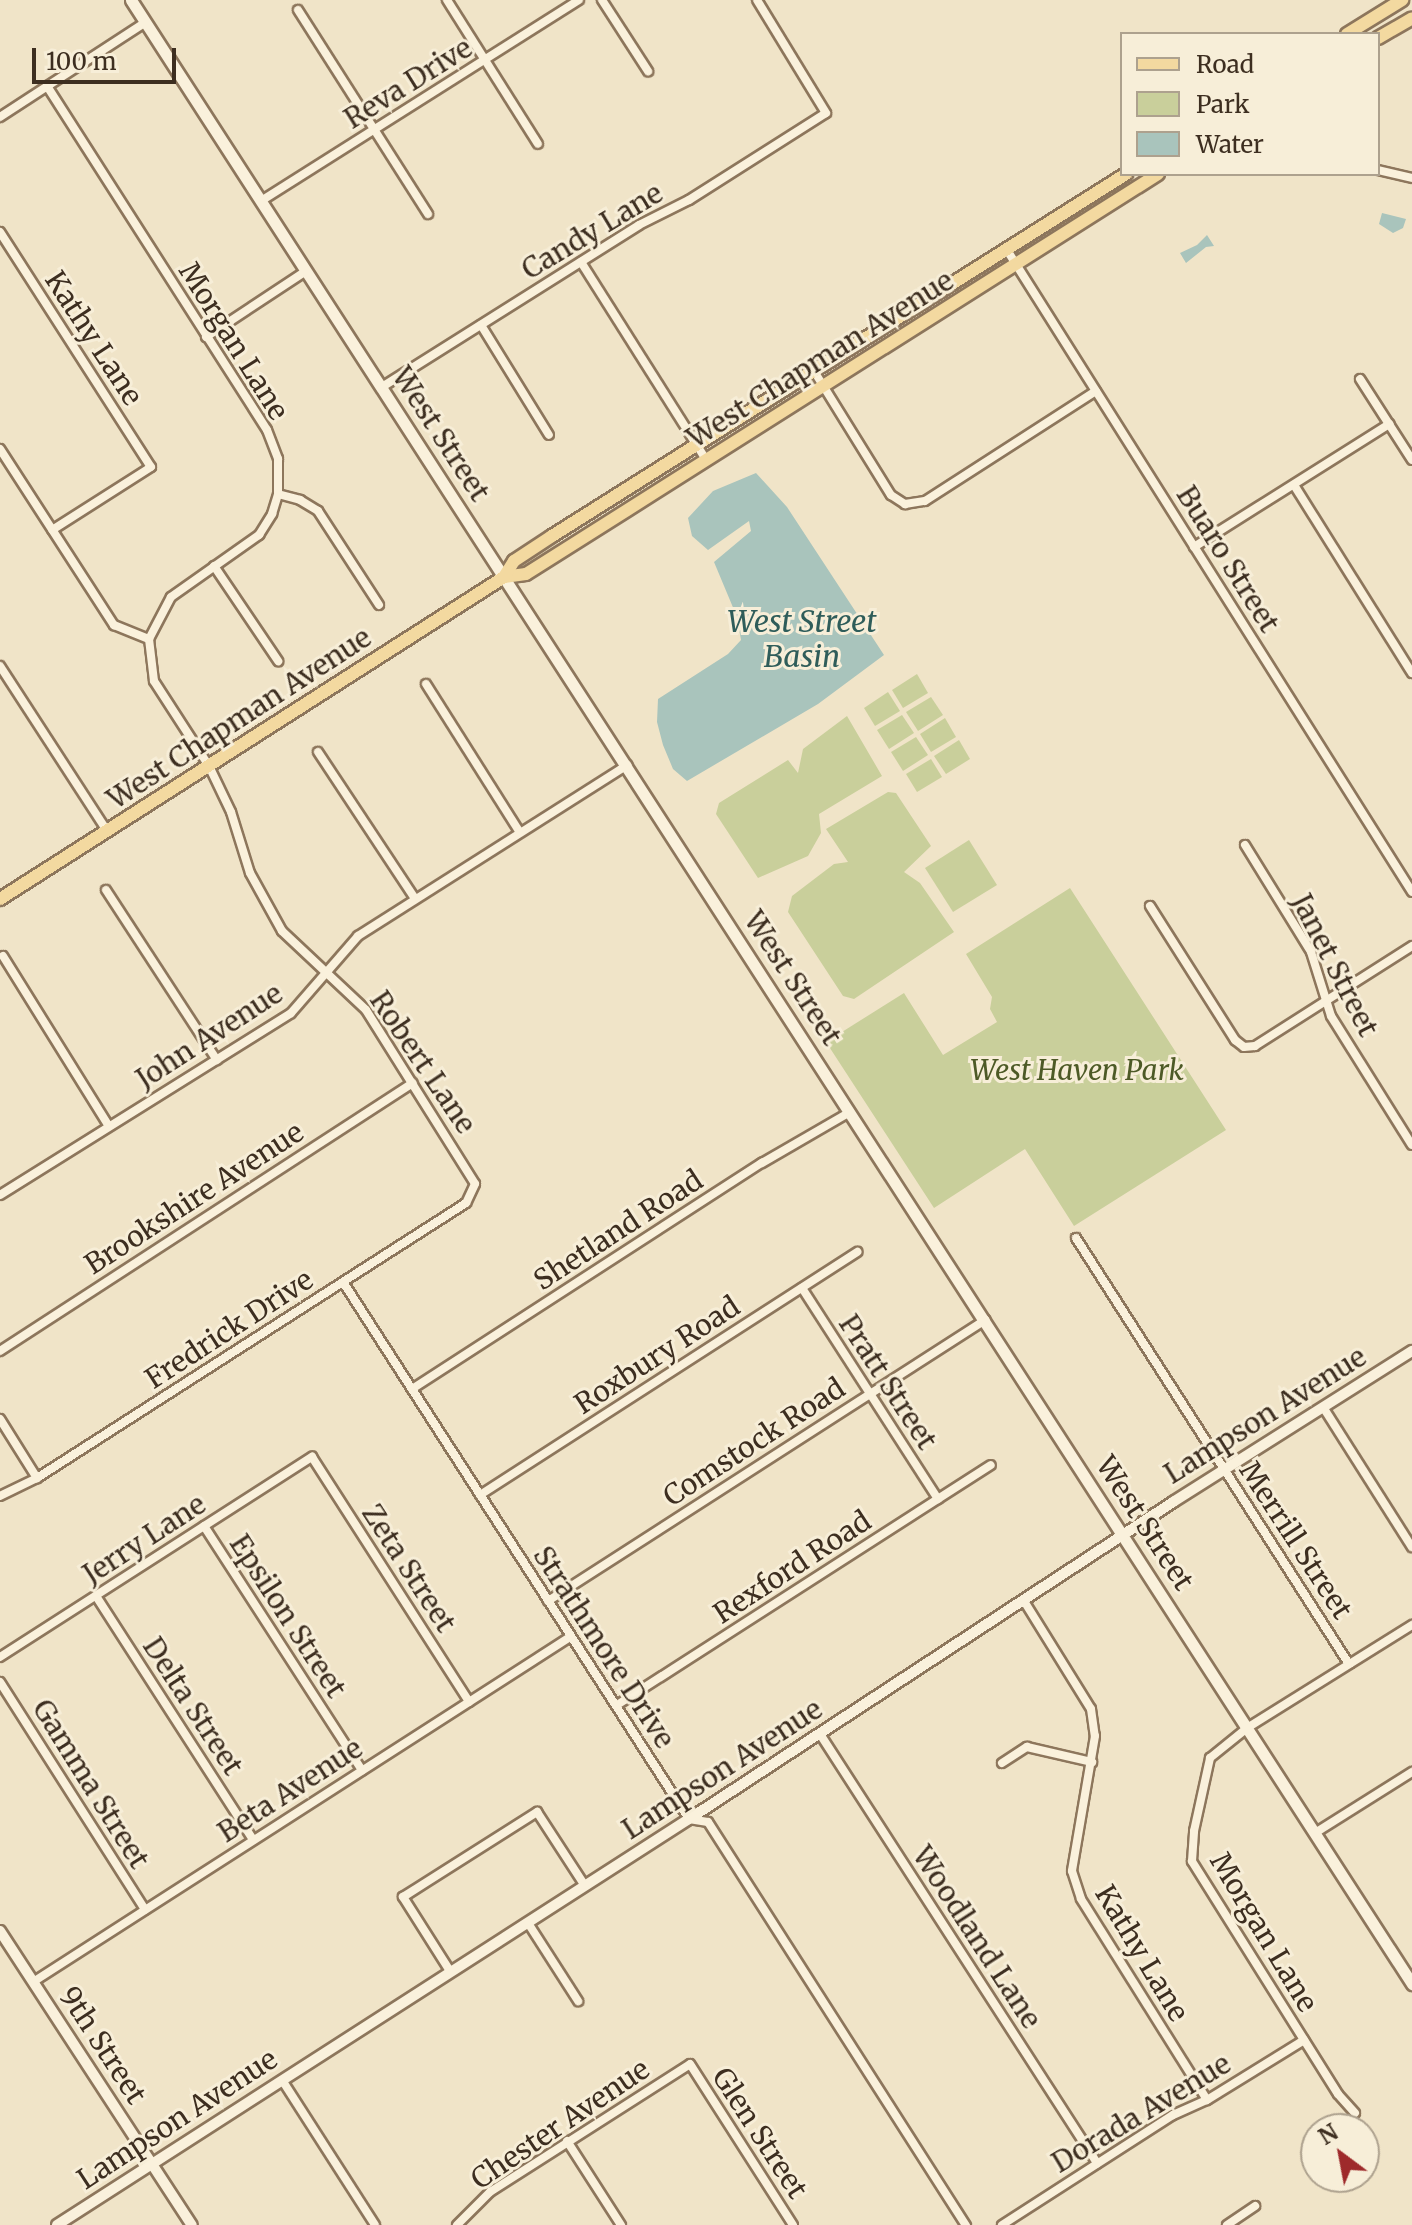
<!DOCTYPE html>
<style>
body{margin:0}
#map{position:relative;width:1412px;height:2225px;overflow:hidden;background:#f0e4c8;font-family:Merriweather,serif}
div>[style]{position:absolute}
.green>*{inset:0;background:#c9cf9b}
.water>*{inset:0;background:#a9c4bc}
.roads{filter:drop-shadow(2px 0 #8d765c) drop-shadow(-2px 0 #8d765c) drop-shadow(0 2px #8d765c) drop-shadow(0 -2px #8d765c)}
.minor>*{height:8px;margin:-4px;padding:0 4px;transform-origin:4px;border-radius:4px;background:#faf1dc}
.tertiary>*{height:10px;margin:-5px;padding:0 5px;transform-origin:5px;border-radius:5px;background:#faf1dc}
.secondary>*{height:11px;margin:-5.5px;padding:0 5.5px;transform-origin:5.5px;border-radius:5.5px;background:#faf1dc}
.primary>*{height:12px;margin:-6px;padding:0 6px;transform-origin:6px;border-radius:6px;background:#f3d9a0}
span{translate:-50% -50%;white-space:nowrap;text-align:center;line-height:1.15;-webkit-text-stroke:6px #f7eed8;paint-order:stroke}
.street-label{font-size:28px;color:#3d2e20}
.park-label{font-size:28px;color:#4d5a26;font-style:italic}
.water-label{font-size:30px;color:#2f5d5a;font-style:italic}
.legend{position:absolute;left:1120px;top:32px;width:260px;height:144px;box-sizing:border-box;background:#f7eed8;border:2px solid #ada18e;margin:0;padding:10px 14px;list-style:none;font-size:24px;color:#3d2e20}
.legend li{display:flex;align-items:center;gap:16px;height:40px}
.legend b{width:40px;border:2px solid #ada18e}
.north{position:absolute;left:1300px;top:2113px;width:80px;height:80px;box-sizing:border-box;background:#f7eed8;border:2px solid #ada18e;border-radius:50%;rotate:328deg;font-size:22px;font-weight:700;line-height:32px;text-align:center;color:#3d2e20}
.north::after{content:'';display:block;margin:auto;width:28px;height:36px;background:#9e2a2b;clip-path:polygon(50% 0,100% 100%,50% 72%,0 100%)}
.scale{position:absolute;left:32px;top:48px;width:144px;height:36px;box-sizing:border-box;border:4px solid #3d2e20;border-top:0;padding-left:10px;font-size:24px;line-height:28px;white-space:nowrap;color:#3d2e20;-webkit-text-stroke:6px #f7eed8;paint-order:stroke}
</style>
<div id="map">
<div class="green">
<i style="clip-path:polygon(917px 674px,928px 693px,903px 708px,892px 690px)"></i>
<i style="clip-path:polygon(888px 692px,900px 711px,875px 726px,864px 708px)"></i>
<i style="clip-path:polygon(931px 697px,943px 715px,918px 731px,906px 712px)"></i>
<i style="clip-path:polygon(902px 715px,914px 733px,889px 749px,877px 730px)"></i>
<i style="clip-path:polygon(847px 716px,882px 776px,819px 814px,821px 833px,808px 856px,758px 878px,716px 814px,719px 803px,788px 760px,798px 773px,803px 749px)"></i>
<i style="clip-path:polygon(945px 718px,956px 737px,931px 752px,920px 734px)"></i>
<i style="clip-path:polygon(916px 737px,928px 755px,903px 771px,891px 752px)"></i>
<i style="clip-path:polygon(959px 740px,970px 759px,946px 774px,934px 756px)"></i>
<i style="clip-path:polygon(931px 759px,942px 777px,917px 792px,906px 774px)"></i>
<i style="clip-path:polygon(888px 792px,896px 793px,931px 846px,904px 872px,920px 883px,954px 932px,854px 999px,843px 996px,788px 912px,792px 896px,834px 864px,848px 862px,826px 829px)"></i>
<i style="clip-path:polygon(969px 840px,997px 885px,953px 912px,925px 868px)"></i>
<i style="clip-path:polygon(1070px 888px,1226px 1130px,1074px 1226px,1025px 1149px,934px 1208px,826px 1042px,904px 993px,943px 1055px,997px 1022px,990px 1009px,992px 997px,966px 954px)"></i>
</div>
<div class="water">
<i style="clip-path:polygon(1382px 213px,1406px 219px,1403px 228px,1393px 233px,1379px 224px)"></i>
<i style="clip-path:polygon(1207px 235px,1214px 246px,1206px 247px,1186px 263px,1180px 253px,1197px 245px)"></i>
<i style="clip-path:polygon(756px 473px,787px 507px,884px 655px,818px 704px,687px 781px,673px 769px,663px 745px,657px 722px,658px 699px,728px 654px,741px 640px,737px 617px,714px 562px,751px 531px,749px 521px,708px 550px,692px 536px,688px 518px,713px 491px)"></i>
</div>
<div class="roads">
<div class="minor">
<i style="left:447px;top:0;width:170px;rotate:57.7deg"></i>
<i style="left:602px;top:0;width:85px;rotate:57.1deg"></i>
<i style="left:298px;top:10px;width:242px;rotate:57.5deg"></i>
<i style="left:47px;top:86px;width:408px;rotate:57.4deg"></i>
<i style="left:267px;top:430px;width:31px;rotate:69deg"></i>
<i style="left:278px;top:459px;width:35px;rotate:90deg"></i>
<i style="left:278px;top:494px;width:23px;rotate:15deg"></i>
<i style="left:300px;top:500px;width:21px;rotate:31deg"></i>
<i style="left:318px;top:511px;width:112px;rotate:57deg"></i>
<i style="left:0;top:117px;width:174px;rotate:-33.1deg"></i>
<i style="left:1378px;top:170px;width:35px;rotate:13deg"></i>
<i style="left:261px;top:201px;width:376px;rotate:-32.3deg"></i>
<i style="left:0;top:232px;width:279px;rotate:57.3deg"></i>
<i style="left:151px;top:467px;width:117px;rotate:147.5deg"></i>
<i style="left:1007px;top:250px;width:759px;rotate:57.75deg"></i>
<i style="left:581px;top:262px;width:234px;rotate:57.7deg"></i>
<i style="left:481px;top:325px;width:129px;rotate:58.3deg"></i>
<i style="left:206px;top:337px;width:120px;rotate:-33.4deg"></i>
<i style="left:814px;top:371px;width:146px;rotate:58.2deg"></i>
<i style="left:891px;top:495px;width:17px;rotate:33deg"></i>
<i style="left:905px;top:504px;width:20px;rotate:-9deg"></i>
<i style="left:925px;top:501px;width:203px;rotate:-32.8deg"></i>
<i style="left:1360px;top:379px;width:96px;rotate:57.3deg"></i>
<i style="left:382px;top:387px;width:304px;rotate:-32.2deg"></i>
<i style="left:639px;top:225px;width:56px;rotate:-26.6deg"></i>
<i style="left:689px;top:200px;width:162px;rotate:-32.4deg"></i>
<i style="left:826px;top:113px;width:132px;rotate:-121.4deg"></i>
<i style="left:0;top:449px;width:210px;rotate:57.1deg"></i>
<i style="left:114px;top:625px;width:38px;rotate:22deg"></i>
<i style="left:149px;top:639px;width:42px;rotate:83.2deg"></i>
<i style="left:154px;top:681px;width:101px;rotate:57.1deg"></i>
<i style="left:209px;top:766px;width:51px;rotate:64.4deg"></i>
<i style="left:231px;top:812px;width:64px;rotate:72.7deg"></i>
<i style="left:250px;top:873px;width:66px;rotate:61.1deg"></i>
<i style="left:282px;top:931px;width:115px;rotate:43.2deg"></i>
<i style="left:366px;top:1010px;width:205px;rotate:57.9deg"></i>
<i style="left:475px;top:1184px;width:21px;rotate:115deg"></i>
<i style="left:466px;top:1203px;width:510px;rotate:147.34deg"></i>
<i style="left:37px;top:1478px;width:41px;rotate:154.1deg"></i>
<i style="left:1294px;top:485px;width:222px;rotate:57.9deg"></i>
<i style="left:1194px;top:547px;width:231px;rotate:-32.2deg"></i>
<i style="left:214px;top:566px;width:115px;rotate:56deg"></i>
<i style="left:149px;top:639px;width:47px;rotate:-62.4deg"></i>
<i style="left:171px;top:597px;width:108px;rotate:-35.2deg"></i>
<i style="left:259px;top:535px;width:25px;rotate:-58deg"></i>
<i style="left:272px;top:514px;width:21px;rotate:-73deg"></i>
<i style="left:0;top:666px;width:197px;rotate:57deg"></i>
<i style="left:426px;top:684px;width:174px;rotate:57.7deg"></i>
<i style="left:318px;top:752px;width:174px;rotate:56.5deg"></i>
<i style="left:1245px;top:845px;width:126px;rotate:58.3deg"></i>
<i style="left:1311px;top:952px;width:67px;rotate:72.6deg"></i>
<i style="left:1331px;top:1016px;width:152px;rotate:57.9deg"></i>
<i style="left:106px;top:890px;width:203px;rotate:56.9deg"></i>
<i style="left:1150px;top:906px;width:159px;rotate:57.6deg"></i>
<i style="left:1235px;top:1040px;width:11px;rotate:38deg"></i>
<i style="left:1244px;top:1047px;width:11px;rotate:-5deg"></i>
<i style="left:1255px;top:1046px;width:186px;rotate:-32.5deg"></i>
<i style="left:3px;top:956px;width:200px;rotate:58.1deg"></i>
<i style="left:0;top:1195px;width:343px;rotate:-32deg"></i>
<i style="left:291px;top:1013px;width:102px;rotate:-49deg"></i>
<i style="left:358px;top:936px;width:319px;rotate:-32.4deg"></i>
<i style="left:1076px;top:1238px;width:506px;rotate:57.35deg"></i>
<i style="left:343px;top:1282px;width:639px;rotate:57.21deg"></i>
<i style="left:689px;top:1819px;width:19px;rotate:9deg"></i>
<i style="left:708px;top:1822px;width:479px;rotate:57.4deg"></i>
<i style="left:802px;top:1288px;width:251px;rotate:57.2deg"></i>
<i style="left:0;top:1351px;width:492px;rotate:-33deg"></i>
<i style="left:412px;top:1389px;width:417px;rotate:-32.9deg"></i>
<i style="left:762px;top:1163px;width:102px;rotate:-30.1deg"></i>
<i style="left:1323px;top:1407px;width:166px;rotate:57.6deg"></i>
<i style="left:0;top:1419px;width:70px;rotate:57.9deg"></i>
<i style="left:480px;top:1495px;width:449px;rotate:-32.8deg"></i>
<i style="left:204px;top:1526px;width:291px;rotate:57.1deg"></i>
<i style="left:96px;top:1596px;width:290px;rotate:57.2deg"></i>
<i style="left:548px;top:1601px;width:520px;rotate:-32.74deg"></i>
<i style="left:1024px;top:1601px;width:127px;rotate:58.2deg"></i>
<i style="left:1091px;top:1709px;width:27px;rotate:82deg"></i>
<i style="left:1095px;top:1736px;width:137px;rotate:99.7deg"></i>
<i style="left:1072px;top:1871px;width:29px;rotate:72deg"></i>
<i style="left:1081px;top:1899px;width:237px;rotate:57.9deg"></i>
<i style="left:0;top:1657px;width:371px;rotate:-32.7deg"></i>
<i style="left:312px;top:1457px;width:291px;rotate:57.3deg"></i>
<i style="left:0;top:1682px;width:270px;rotate:57.5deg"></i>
<i style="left:617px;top:1705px;width:444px;rotate:-32.7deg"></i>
<i style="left:820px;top:1734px;width:511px;rotate:57.15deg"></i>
<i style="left:1002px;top:1763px;width:30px;rotate:-33deg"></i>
<i style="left:1027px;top:1747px;width:67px;rotate:13deg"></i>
<i style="left:1315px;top:1833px;width:115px;rotate:-32.2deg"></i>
<i style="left:528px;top:1923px;width:93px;rotate:57.3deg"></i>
<i style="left:450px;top:1971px;width:88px;rotate:-122.4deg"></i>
<i style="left:403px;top:1897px;width:159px;rotate:-32.4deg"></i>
<i style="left:537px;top:1812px;width:88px;rotate:57deg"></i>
<i style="left:33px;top:1982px;width:638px;rotate:-32.72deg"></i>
<i style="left:282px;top:2080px;width:172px;rotate:57.3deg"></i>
<i style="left:1355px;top:2113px;width:25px;rotate:-132deg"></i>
<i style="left:1338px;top:2094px;width:275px;rotate:-122.1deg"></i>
<i style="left:1192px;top:1861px;width:30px;rotate:-86deg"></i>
<i style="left:1194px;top:1831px;width:75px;rotate:-77.6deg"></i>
<i style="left:1210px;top:1758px;width:48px;rotate:-39deg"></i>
<i style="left:1247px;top:1728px;width:195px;rotate:-32deg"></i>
<i style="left:567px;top:2141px;width:100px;rotate:57.3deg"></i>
<i style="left:457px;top:2225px;width:47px;rotate:-45deg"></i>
<i style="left:490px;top:2192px;width:237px;rotate:-32.6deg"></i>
<i style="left:690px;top:2064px;width:191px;rotate:57.4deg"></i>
<i style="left:1002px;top:2225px;width:203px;rotate:-32.8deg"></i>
<i style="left:1173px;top:2115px;width:37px;rotate:-24deg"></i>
<i style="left:1207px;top:2100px;width:114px;rotate:-31.7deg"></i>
<i style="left:1227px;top:2225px;width:34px;rotate:-34deg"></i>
</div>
<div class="tertiary">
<i style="left:0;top:1931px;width:351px;rotate:56.9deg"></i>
<i style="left:57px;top:2225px;width:751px;rotate:-32.72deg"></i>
<i style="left:689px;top:1819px;width:579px;rotate:-33.22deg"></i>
<i style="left:1173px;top:1502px;width:283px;rotate:-32.3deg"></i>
</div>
<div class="secondary">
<i style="left:131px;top:0;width:2362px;rotate:57.15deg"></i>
</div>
<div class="primary">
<i style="left:1347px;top:34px;width:65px;rotate:-31.7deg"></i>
<i style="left:1378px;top:38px;width:39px;rotate:-30deg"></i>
<i style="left:504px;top:577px;width:22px;rotate:-8deg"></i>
<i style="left:526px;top:574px;width:748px;rotate:-32.33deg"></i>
<i style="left:0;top:899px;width:598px;rotate:-32.57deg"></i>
<i style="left:504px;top:577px;width:19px;rotate:-58deg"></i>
<i style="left:514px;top:561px;width:45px;rotate:-33.3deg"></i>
<i style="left:552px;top:536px;width:679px;rotate:-32.24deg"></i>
</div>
</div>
<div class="street-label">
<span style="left:408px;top:83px;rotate:-32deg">Reva Drive</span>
<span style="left:592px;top:231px;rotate:-31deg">Candy Lane</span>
<span style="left:94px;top:338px;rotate:57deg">Kathy Lane</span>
<span style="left:234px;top:341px;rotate:58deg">Morgan Lane</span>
<span style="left:820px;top:359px;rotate:-32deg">West Chapman Avenue</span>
<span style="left:441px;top:434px;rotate:57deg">West Street</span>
<span style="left:1228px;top:559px;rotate:58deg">Buaro Street</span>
<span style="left:239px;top:718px;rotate:-33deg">West Chapman Avenue</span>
<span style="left:1335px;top:965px;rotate:63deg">Janet Street</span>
<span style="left:793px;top:978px;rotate:57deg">West Street</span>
<span style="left:209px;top:1036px;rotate:-33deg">John Avenue</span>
<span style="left:423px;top:1062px;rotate:56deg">Robert Lane</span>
<span style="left:194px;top:1198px;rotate:-33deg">Brookshire Avenue</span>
<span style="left:618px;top:1230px;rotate:-33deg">Shetland Road</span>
<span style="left:229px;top:1329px;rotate:-33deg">Fredrick Drive</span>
<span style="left:657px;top:1355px;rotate:-33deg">Roxbury Road</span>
<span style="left:888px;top:1382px;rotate:57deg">Pratt Street</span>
<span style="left:1265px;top:1415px;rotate:-32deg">Lampson Avenue</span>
<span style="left:754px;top:1442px;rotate:-33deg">Comstock Road</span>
<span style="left:1145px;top:1523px;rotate:57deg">West Street</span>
<span style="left:144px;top:1539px;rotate:-33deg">Jerry Lane</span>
<span style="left:1296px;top:1540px;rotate:57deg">Merrill Street</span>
<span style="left:792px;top:1567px;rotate:-33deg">Rexford Road</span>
<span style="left:409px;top:1568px;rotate:57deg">Zeta Street</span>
<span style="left:288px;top:1616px;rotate:57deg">Epsilon Street</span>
<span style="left:604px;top:1647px;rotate:57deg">Strathmore Drive</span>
<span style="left:193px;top:1706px;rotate:57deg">Delta Street</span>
<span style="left:722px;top:1769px;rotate:-33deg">Lampson Avenue</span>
<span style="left:91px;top:1784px;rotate:58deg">Gamma Street</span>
<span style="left:290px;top:1790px;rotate:-33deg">Beta Avenue</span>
<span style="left:1264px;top:1932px;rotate:59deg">Morgan Lane</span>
<span style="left:977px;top:1937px;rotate:57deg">Woodland Lane</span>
<span style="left:1142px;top:1953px;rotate:59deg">Kathy Lane</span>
<span style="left:103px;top:2045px;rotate:57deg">9th Street</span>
<span style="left:1141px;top:2113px;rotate:-31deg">Dorada Avenue</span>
<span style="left:177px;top:2119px;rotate:-33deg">Lampson Avenue</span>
<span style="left:560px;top:2124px;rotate:-34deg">Chester Avenue</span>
<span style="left:760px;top:2133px;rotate:57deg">Glen Street</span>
</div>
<div class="park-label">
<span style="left:1077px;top:1070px">West Haven Park</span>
</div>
<div class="water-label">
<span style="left:802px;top:638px">West Street<br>Basin</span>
</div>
<ul class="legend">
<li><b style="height:10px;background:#f3d9a0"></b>Road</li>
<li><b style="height:22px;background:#c9cf9b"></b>Park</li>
<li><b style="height:22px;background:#a9c4bc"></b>Water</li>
</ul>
<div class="north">N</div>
<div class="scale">100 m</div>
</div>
